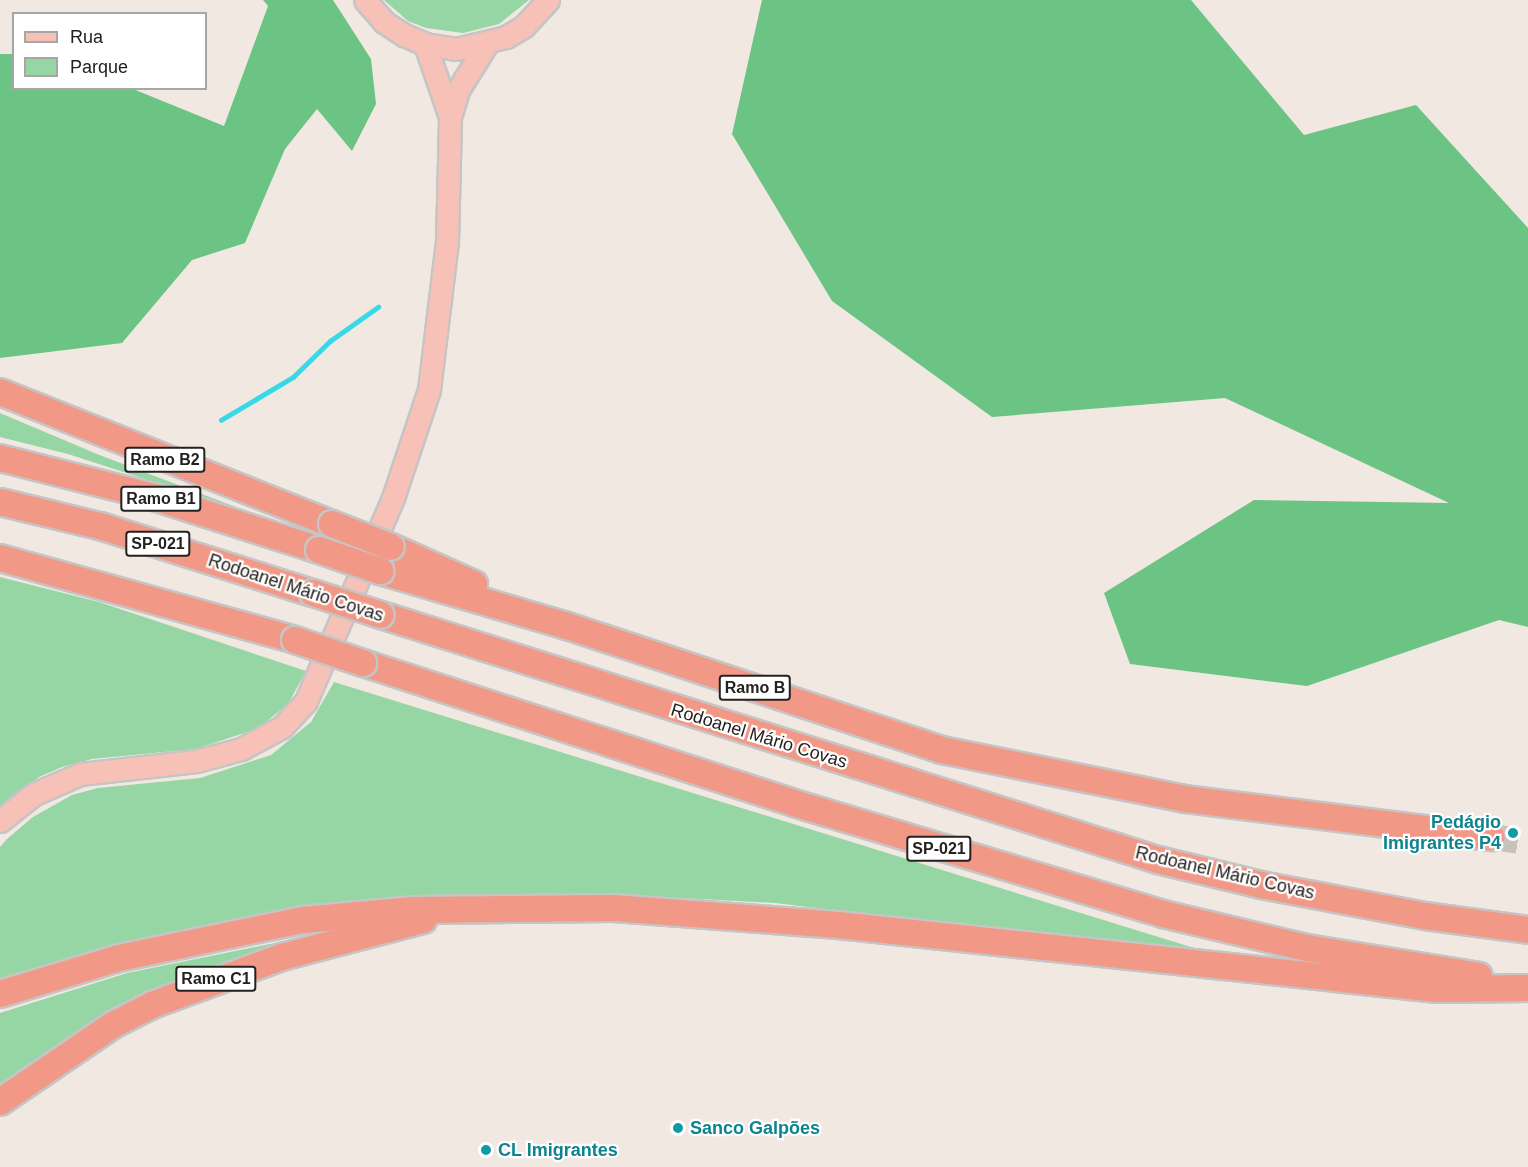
<!DOCTYPE html>
<meta charset="utf-8">
<style>
body{margin:0}
#map{position:relative;width:1528px;height:1167px;overflow:hidden;background:#f1e8e2;font-family:Helvetica,sans-serif}
div>[style]{position:absolute}
.green>*{inset:0;background:#95d6a4}
.forest>*{inset:0;background:#6bc484}
.stream>*{height:4.5px;margin:-2.25px;padding:0 2.25px;transform-origin:2.25px;border-radius:2.25px;background:#38d9e7}
.highway-tunnel>*{height:26px;margin-top:-13px;transform-origin:0;background:repeating-linear-gradient(90deg,#c8c0bb 0 26px,transparent 0 39px)}
.roads{filter:drop-shadow(2px 0 #c6c5c5) drop-shadow(-2px 0 #c6c5c5) drop-shadow(0 2px #c6c5c5) drop-shadow(0 -2px #c6c5c5)}
.major>*{height:21px;margin:-10.5px;padding:0 10.5px;transform-origin:10.5px;border-radius:10.5px;background:#f7c1b7}
.highway>*{height:26px;margin:-13px;padding:0 13px;transform-origin:13px;border-radius:13px;background:#f29887}
.bridges{filter:drop-shadow(2px 0 #c6c5c5) drop-shadow(-2px 0 #c6c5c5) drop-shadow(0 2px #c6c5c5) drop-shadow(0 -2px #c6c5c5)}
.highway-bridge>*{height:26px;margin:-13px;padding:0 13px;transform-origin:13px;border-radius:13px;background:#f29887}
.dots>*{width:16px;height:16px;translate:-50% -50%;box-sizing:border-box;border:3px solid #fff;border-radius:50%}
span{translate:-50% -50%;white-space:nowrap;text-align:center;line-height:1.15;-webkit-text-stroke:4.5px #fff;paint-order:stroke}
.shield-label span{padding:2px 4px;background:#fff;border:2px solid;border-radius:4px;-webkit-text-stroke-width:0}
.shield-label{font-size:16px;color:#24211f;font-weight:700}
.street-label{font-size:18px;color:#24211f}
.culture-label{font-size:18px;color:#0d838f;font-weight:700}
.right{translate:-100% -50%;text-align:right}
.left{translate:0 -50%;text-align:left}
.legend{position:absolute;left:12px;top:12px;width:195px;height:78px;box-sizing:border-box;background:#fff;border:2px solid #a7a6a5;margin:0;padding:8px 10px;list-style:none;font-size:18px;color:#24211f}
.legend li{display:flex;align-items:center;gap:12px;height:30px}
.legend b{width:30px;border:2px solid #a7a6a5}
</style>
<div id="map">
<div class="green">
<i style="clip-path:polygon(384px 0,529px 0,499px 24px,463px 33px,426px 28px,408px 21px)"></i>
<i style="clip-path:polygon(0 413px,97px 454px,262px 517px,68px 454px,0 437px)"></i>
<i style="clip-path:polygon(0 577px,99px 602px,306px 671px,288px 704px,257px 729px,195px 749px,92px 759px,62px 767px,39px 777px,0 806px)"></i>
<i style="clip-path:polygon(334px 682px,1220px 956px,775px 903px,645px 896px,515px 896px,449px 899px,184px 932px,119px 945px,0 980px,0 847px,7px 839px,33px 817px,72px 795px,98px 788px,200px 778px,271px 755px,311px 722px)"></i>
<i style="clip-path:polygon(319px 934px,208px 968px,138px 1000px,70px 1039px,0 1089px,0 1013px,127px 973px)"></i>
</div>
<div class="forest">
<i style="clip-path:polygon(263px 0,333px 0,371px 59px,376px 104px,352px 151px,317px 109px,285px 149px,245px 243px,192px 260px,122px 343px,0 358px,0 54px,13px 54px,14px 88px,133px 89px,224px 126px,268px 6px)"></i>
<i style="clip-path:polygon(762px 0,1191px 0,1304px 135px,1416px 105px,1528px 228px,1528px 627px,1499px 620px,1307px 686px,1130px 664px,1104px 593px,1254px 500px,1449px 503px,1225px 398px,992px 417px,832px 301px,732px 134px)"></i>
</div>
<div class="stream">
<i style="left:221px;top:420px;width:84px;rotate:-30.8deg"></i>
<i style="left:293px;top:377px;width:52px;rotate:-44.2deg"></i>
<i style="left:330px;top:341px;width:59px;rotate:-35.3deg"></i>
</div>
<div class="highway-tunnel">
<i style="left:1492px;top:837px;width:36px;rotate:8deg"></i>
</div>
<div class="roads">
<div class="major">
<i style="left:365px;top:0;width:29px;rotate:49deg"></i>
<i style="left:384px;top:22px;width:24px;rotate:33deg"></i>
<i style="left:404px;top:35px;width:23px;rotate:23deg"></i>
<i style="left:425px;top:44px;width:31px;rotate:9deg"></i>
<i style="left:456px;top:49px;width:51px;rotate:-13.5deg"></i>
<i style="left:506px;top:37px;width:21px;rotate:-31deg"></i>
<i style="left:524px;top:26px;width:35px;rotate:-47deg"></i>
<i style="left:425px;top:44px;width:77px;rotate:71.1deg"></i>
<i style="left:0;top:821px;width:43px;rotate:-38.5deg"></i>
<i style="left:34px;top:794px;width:50px;rotate:-23.5deg"></i>
<i style="left:80px;top:774px;width:117px;rotate:-6.4deg"></i>
<i style="left:196px;top:761px;width:47px;rotate:-14.9deg"></i>
<i style="left:241px;top:749px;width:47px;rotate:-28.2deg"></i>
<i style="left:282px;top:727px;width:35px;rotate:-47deg"></i>
<i style="left:306px;top:701px;width:221px;rotate:-66.8deg"></i>
<i style="left:393px;top:498px;width:114px;rotate:-71.6deg"></i>
<i style="left:429px;top:390px;width:149px;rotate:-83.1deg"></i>
<i style="left:447px;top:242px;width:125px;rotate:-88.6deg"></i>
<i style="left:450px;top:117px;width:28px;rotate:-73deg"></i>
<i style="left:458px;top:90px;width:53px;rotate:-58.1deg"></i>
</div>
<div class="highway">
<i style="left:0;top:392px;width:357px;rotate:21.7deg"></i>
<i style="left:0;top:458px;width:159px;rotate:14.2deg"></i>
<i style="left:154px;top:497px;width:173px;rotate:17.8deg"></i>
<i style="left:0;top:502px;width:103px;rotate:13.5deg"></i>
<i style="left:100px;top:526px;width:223px;rotate:17.5deg"></i>
<i style="left:391px;top:547px;width:91px;rotate:24deg"></i>
<i style="left:0;top:558px;width:306px;rotate:15.5deg"></i>
<i style="left:380px;top:571px;width:195px;rotate:16.4deg"></i>
<i style="left:567px;top:626px;width:395px;rotate:18.3deg"></i>
<i style="left:942px;top:750px;width:248px;rotate:11.4deg"></i>
<i style="left:1185px;top:799px;width:309px;rotate:7.1deg"></i>
<i style="left:381px;top:615px;width:815px;rotate:17.5deg"></i>
<i style="left:1158px;top:860px;width:106px;rotate:13.6deg"></i>
<i style="left:1261px;top:885px;width:167px;rotate:10.7deg"></i>
<i style="left:1425px;top:916px;width:104px;rotate:7.7deg"></i>
<i style="left:363px;top:663px;width:470px;rotate:18deg"></i>
<i style="left:810px;top:808px;width:369px;rotate:16.7deg"></i>
<i style="left:1163px;top:914px;width:148px;rotate:13.3deg"></i>
<i style="left:1307px;top:948px;width:174px;rotate:9.2deg"></i>
<i style="left:0;top:994px;width:124px;rotate:-16.8deg"></i>
<i style="left:119px;top:958px;width:188px;rotate:-11.7deg"></i>
<i style="left:303px;top:920px;width:109px;rotate:-5.2deg"></i>
<i style="left:412px;top:910px;width:201px;rotate:-0.6deg"></i>
<i style="left:613px;top:908px;width:226px;rotate:4.3deg"></i>
<i style="left:838px;top:925px;width:603px;rotate:6.09deg"></i>
<i style="left:1438px;top:989px;width:90px;rotate:-0.6deg"></i>
<i style="left:0;top:1102px;width:137px;rotate:-34.3deg"></i>
<i style="left:113px;top:1025px;width:44px;rotate:-27.1deg"></i>
<i style="left:152px;top:1005px;width:139px;rotate:-20.3deg"></i>
<i style="left:282px;top:957px;width:146px;rotate:-14.7deg"></i>
</div>
</div>
<div class="bridges">
<div class="highway-bridge">
<i style="left:332px;top:524px;width:63px;rotate:21.3deg"></i>
<i style="left:319px;top:550px;width:65px;rotate:19deg"></i>
<i style="left:313px;top:593px;width:71px;rotate:17.9deg"></i>
<i style="left:295px;top:640px;width:72px;rotate:18.7deg"></i>
</div>
</div>
<div class="dots">
<i style="left:1513px;top:833px;background:#0f9aa8"></i>
<i style="left:678px;top:1128px;background:#0f9aa8"></i>
<i style="left:486px;top:1150px;background:#0f9aa8"></i>
</div>
<div class="shield-label">
<span style="left:165px;top:460px">Ramo B2</span>
<span style="left:161px;top:499px">Ramo B1</span>
<span style="left:158px;top:544px">SP-021</span>
<span style="left:755px;top:688px">Ramo B</span>
<span style="left:939px;top:849px">SP-021</span>
<span style="left:216px;top:979px">Ramo C1</span>
</div>
<div class="street-label">
<span style="left:296px;top:588px;rotate:18deg">Rodoanel Mário Covas</span>
<span style="left:759px;top:736px;rotate:17deg">Rodoanel Mário Covas</span>
<span style="left:1225px;top:873px;rotate:13deg">Rodoanel Mário Covas</span>
</div>
<div class="culture-label">
<span class="right" style="left:1501px;top:833px">Pedágio<br>Imigrantes P4</span>
<span class="left" style="left:690px;top:1128px">Sanco Galpões</span>
<span class="left" style="left:498px;top:1150px">CL Imigrantes</span>
</div>
<ul class="legend">
<li><b style="height:8px;background:#f7c1b7"></b>Rua</li>
<li><b style="height:16px;background:#95d6a4"></b>Parque</li>
</ul>
</div>
